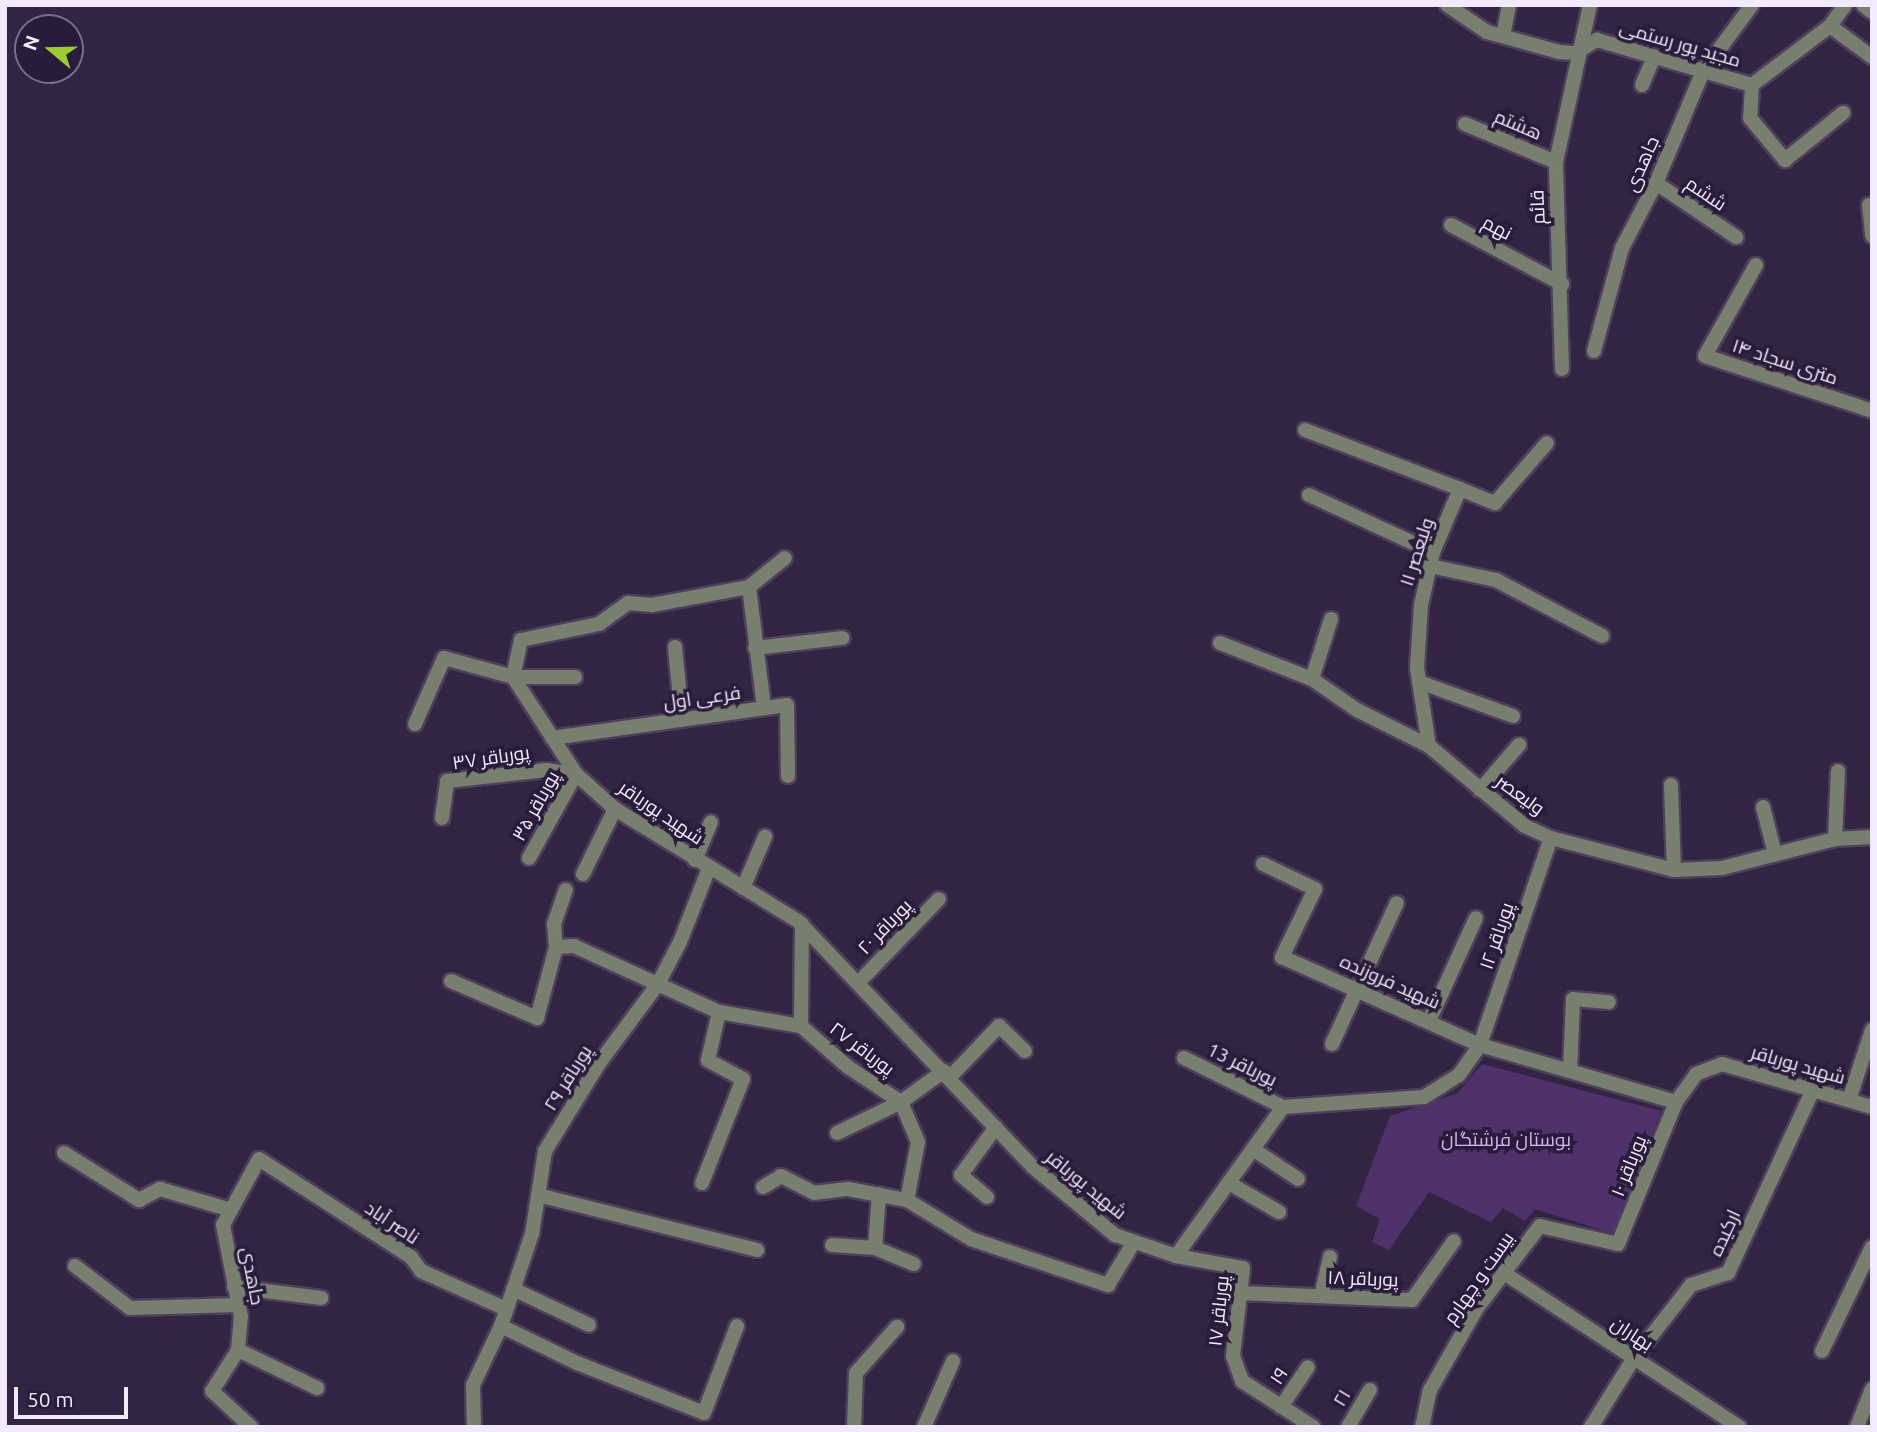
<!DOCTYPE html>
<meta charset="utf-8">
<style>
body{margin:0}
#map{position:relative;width:1877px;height:1432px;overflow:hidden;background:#332443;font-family:Ubuntu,Cairo,sans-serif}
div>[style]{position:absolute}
.green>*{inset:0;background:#4e316a}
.roads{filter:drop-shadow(2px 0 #4e405d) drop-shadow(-2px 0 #4e405d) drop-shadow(0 2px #4e405d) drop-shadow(0 -2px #4e405d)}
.minor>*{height:14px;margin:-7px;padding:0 7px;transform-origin:7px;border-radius:7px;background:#787f6e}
span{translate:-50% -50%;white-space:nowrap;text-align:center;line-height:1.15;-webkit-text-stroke:7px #291b39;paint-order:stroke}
.street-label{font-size:19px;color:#f3eafe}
.park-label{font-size:19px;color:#d2b5f3}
.frame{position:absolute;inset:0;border:7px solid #f3eafe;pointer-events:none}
.north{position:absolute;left:14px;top:14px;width:70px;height:70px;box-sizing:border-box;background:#291b39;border:2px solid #7a6e88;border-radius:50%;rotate:289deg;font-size:19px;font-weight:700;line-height:28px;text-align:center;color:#f3eafe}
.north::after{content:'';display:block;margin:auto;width:24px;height:32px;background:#9cca32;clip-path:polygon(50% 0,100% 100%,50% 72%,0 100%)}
.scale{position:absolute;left:14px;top:1387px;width:114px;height:32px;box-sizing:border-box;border:4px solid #f3eafe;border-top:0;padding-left:9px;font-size:21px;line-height:24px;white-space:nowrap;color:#f3eafe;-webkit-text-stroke:5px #291b39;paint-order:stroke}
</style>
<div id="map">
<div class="green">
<i style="clip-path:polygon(1482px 1064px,1661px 1111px,1614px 1234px,1535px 1209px,1525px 1221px,1503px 1208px,1491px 1222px,1429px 1192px,1389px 1250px,1372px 1242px,1380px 1219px,1356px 1206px,1390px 1116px,1458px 1093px)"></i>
</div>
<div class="roads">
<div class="minor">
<i style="left:1447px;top:5px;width:48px;rotate:34deg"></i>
<i style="left:1487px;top:32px;width:75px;rotate:15.5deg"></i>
<i style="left:1559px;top:52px;width:16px;rotate:4deg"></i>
<i style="left:1575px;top:53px;width:26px;rotate:-31deg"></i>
<i style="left:1597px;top:40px;width:161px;rotate:16.2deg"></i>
<i style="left:1752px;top:85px;width:98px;rotate:-37.1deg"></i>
<i style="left:1830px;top:26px;width:26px;rotate:-54deg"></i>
<i style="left:1863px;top:5px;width:11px;rotate:38deg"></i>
<i style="left:1830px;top:26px;width:52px;rotate:36.4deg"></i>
<i style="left:1503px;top:36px;width:32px;rotate:-79deg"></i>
<i style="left:1642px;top:85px;width:30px;rotate:-67deg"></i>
<i style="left:1752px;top:85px;width:33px;rotate:93deg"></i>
<i style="left:1750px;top:118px;width:55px;rotate:50.2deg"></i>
<i style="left:1785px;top:160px;width:75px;rotate:-39deg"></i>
<i style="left:1465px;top:124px;width:99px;rotate:22.7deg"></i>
<i style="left:1656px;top:183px;width:97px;rotate:34deg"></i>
<i style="left:1869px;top:205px;width:31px;rotate:84deg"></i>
<i style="left:1451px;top:225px;width:126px;rotate:28deg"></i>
<i style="left:1756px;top:265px;width:104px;rotate:119.3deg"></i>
<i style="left:1705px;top:356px;width:176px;rotate:18.2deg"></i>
<i style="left:1594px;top:351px;width:107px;rotate:-74.8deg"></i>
<i style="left:1622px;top:248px;width:73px;rotate:-62.4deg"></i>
<i style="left:1656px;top:183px;width:121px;rotate:-67.2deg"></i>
<i style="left:1703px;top:71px;width:82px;rotate:-53.4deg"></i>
<i style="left:1562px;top:369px;width:207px;rotate:-91.7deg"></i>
<i style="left:1556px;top:162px;width:161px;rotate:-77.8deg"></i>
<i style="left:1305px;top:430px;width:166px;rotate:20.8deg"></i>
<i style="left:1309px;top:495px;width:136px;rotate:24.7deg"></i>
<i style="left:1430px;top:566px;width:67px;rotate:12deg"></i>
<i style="left:1496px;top:580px;width:120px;rotate:27.8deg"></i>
<i style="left:749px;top:587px;width:122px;rotate:82.9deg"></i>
<i style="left:1220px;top:643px;width:99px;rotate:21.4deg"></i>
<i style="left:1312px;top:679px;width:55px;rotate:34.6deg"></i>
<i style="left:1357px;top:710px;width:80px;rotate:26.6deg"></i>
<i style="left:1429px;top:746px;width:125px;rotate:39.8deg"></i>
<i style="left:1525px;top:826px;width:29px;rotate:25deg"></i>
<i style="left:1551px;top:838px;width:127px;rotate:14.6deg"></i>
<i style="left:1674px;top:870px;width:48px;rotate:-2.4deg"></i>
<i style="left:1722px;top:868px;width:117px;rotate:-14.4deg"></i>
<i style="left:1835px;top:839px;width:37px;rotate:-3deg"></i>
<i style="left:675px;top:647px;width:73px;rotate:84.5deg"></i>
<i style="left:755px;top:648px;width:88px;rotate:-6.6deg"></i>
<i style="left:513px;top:677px;width:116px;rotate:57deg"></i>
<i style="left:576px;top:774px;width:52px;rotate:41.9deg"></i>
<i style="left:615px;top:809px;width:215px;rotate:31.5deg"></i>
<i style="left:798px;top:921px;width:340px;rotate:46.3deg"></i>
<i style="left:1033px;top:1167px;width:107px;rotate:39.7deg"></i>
<i style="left:1115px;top:1235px;width:65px;rotate:19deg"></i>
<i style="left:1176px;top:1256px;width:183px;rotate:-54.3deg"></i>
<i style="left:1283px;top:1107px;width:141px;rotate:-4.1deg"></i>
<i style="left:1424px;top:1097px;width:41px;rotate:-32.2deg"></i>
<i style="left:1459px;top:1075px;width:37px;rotate:-55deg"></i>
<i style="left:1480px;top:1045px;width:219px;rotate:-71.1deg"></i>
<i style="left:513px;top:677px;width:38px;rotate:-78deg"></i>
<i style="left:521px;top:640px;width:80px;rotate:-11.6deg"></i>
<i style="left:599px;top:624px;width:36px;rotate:-36deg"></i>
<i style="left:628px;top:603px;width:24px;rotate:5deg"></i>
<i style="left:652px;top:605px;width:99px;rotate:-10.5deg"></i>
<i style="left:749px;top:587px;width:46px;rotate:-38.9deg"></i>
<i style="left:1312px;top:679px;width:63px;rotate:-72.4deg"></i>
<i style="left:1419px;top:682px;width:100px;rotate:19.9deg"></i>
<i style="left:415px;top:724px;width:72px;rotate:-66.3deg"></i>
<i style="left:444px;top:658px;width:72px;rotate:15.4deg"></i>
<i style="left:513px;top:677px;width:62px"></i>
<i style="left:552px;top:738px;width:237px;rotate:-8deg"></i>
<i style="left:787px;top:705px;width:71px;rotate:89.2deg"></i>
<i style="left:1429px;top:746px;width:79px;rotate:-98.7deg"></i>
<i style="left:1417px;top:668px;width:63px;rotate:-86.4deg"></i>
<i style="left:1421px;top:605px;width:54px;rotate:-77.2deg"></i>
<i style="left:1433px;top:552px;width:69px;rotate:-66.8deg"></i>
<i style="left:1460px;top:489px;width:38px;rotate:22deg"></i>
<i style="left:1495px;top:503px;width:79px;rotate:-49.1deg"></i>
<i style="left:1671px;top:785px;width:85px;rotate:88deg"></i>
<i style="left:1480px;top:790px;width:60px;rotate:-49.1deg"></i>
<i style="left:1763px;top:807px;width:49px;rotate:75.7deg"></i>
<i style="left:442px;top:818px;width:37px;rotate:-82deg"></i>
<i style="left:447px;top:781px;width:100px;rotate:-6.3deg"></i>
<i style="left:546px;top:770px;width:30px;rotate:8deg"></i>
<i style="left:1835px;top:839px;width:68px;rotate:-87.5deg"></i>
<i style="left:529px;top:858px;width:96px;rotate:-60.8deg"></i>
<i style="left:695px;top:860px;width:41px;rotate:-67.2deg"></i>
<i style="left:1263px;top:864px;width:58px;rotate:25.7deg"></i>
<i style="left:1315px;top:889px;width:76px;rotate:115.9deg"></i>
<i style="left:1282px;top:957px;width:217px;rotate:24deg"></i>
<i style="left:1480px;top:1045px;width:204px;rotate:16.2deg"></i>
<i style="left:1676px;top:1102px;width:34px;rotate:-54deg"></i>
<i style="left:1696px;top:1074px;width:28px;rotate:-21deg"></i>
<i style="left:1722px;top:1064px;width:156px;rotate:16deg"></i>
<i style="left:583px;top:874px;width:72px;rotate:-63.8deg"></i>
<i style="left:743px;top:888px;width:56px;rotate:-66.7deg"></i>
<i style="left:802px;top:924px;width:102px;rotate:90.6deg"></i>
<i style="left:801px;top:1026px;width:62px;rotate:41.1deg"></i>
<i style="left:848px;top:1067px;width:64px;rotate:33.4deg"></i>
<i style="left:901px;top:1102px;width:43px;rotate:67deg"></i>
<i style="left:918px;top:1142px;width:59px;rotate:100.7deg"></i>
<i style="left:556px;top:947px;width:18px;rotate:-3deg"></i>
<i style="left:574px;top:946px;width:159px;rotate:24.5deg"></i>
<i style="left:719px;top:1012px;width:83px;rotate:9.7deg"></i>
<i style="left:451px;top:981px;width:94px;rotate:23.3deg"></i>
<i style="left:537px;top:1018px;width:73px;rotate:-75deg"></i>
<i style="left:556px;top:947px;width:23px;rotate:-95deg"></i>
<i style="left:554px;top:924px;width:36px;rotate:-71deg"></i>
<i style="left:859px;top:982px;width:115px;rotate:-46.1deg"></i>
<i style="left:1429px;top:1021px;width:113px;rotate:-65.5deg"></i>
<i style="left:1332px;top:1044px;width:155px;rotate:-65.3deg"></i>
<i style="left:1184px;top:1058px;width:110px;rotate:26.3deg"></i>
<i style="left:1570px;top:1071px;width:72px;rotate:-87.6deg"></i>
<i style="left:1573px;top:999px;width:36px;rotate:5deg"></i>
<i style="left:950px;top:1077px;width:71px;rotate:-46.1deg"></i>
<i style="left:999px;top:1026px;width:36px;rotate:44deg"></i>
<i style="left:1849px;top:1100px;width:74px;rotate:-71.8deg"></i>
<i style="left:837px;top:1133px;width:71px;rotate:-25.8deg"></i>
<i style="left:901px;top:1102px;width:53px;rotate:-35.8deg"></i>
<i style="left:1253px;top:1149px;width:54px;rotate:33.7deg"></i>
<i style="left:64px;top:1153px;width:89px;rotate:32.1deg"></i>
<i style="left:139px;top:1200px;width:24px;rotate:-28deg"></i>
<i style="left:160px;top:1189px;width:74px;rotate:16.5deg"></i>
<i style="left:702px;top:1183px;width:112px;rotate:-68.5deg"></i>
<i style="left:743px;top:1079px;width:40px;rotate:-152deg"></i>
<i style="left:708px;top:1060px;width:49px;rotate:-77.1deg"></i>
<i style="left:1229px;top:1183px;width:58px;rotate:30.1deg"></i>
<i style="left:763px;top:1187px;width:21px;rotate:-31deg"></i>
<i style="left:781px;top:1176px;width:37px;rotate:27deg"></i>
<i style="left:814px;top:1193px;width:34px;rotate:-7deg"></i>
<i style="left:848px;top:1189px;width:60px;rotate:10.6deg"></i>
<i style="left:907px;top:1200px;width:75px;rotate:31.4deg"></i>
<i style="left:971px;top:1239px;width:145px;rotate:18.6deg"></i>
<i style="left:1108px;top:1285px;width:50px;rotate:-58.8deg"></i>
<i style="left:538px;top:1195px;width:226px;rotate:14.1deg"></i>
<i style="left:987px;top:1197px;width:34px;rotate:-140deg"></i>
<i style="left:961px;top:1175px;width:59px;rotate:-53.9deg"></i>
<i style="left:832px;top:1245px;width:43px;rotate:4deg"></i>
<i style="left:875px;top:1248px;width:42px;rotate:22.3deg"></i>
<i style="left:875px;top:1248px;width:54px;rotate:-85.8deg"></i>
<i style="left:1176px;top:1256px;width:68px;rotate:10.2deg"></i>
<i style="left:1243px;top:1268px;width:89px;rotate:96.5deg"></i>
<i style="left:1233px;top:1356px;width:27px;rotate:70deg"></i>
<i style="left:1242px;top:1381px;width:85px;rotate:32.9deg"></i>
<i style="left:75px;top:1266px;width:69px;rotate:37.4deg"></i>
<i style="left:130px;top:1308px;width:108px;rotate:-1.6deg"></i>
<i style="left:1504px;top:1273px;width:281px;rotate:33.2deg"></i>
<i style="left:234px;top:1287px;width:88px;rotate:7.2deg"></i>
<i style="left:513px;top:1289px;width:84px;rotate:25.3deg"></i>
<i style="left:1240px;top:1293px;width:172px;rotate:2.3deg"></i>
<i style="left:1412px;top:1300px;width:72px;rotate:-54.6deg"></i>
<i style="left:1321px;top:1296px;width:40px;rotate:-77deg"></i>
<i style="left:501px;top:1326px;width:85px;rotate:26deg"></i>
<i style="left:577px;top:1363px;width:136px;rotate:21.5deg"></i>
<i style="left:704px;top:1413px;width:93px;rotate:-69.2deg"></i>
<i style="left:238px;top:1350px;width:88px;rotate:25.7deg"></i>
<i style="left:1822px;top:1351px;width:115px;rotate:-64.3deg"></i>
<i style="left:1281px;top:1407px;width:48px;rotate:-56deg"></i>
<i style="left:251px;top:1427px;width:53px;rotate:-137.3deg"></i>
<i style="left:212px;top:1391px;width:49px;rotate:-57.6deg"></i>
<i style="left:238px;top:1350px;width:33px;rotate:-85deg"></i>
<i style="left:241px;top:1317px;width:94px;rotate:-101.1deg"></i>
<i style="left:223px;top:1225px;width:75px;rotate:-61.4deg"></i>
<i style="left:259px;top:1159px;width:181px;rotate:32.8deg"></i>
<i style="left:411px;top:1257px;width:17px;rotate:54deg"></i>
<i style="left:421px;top:1271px;width:93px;rotate:24.1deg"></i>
<i style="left:474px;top:1427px;width:42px;rotate:-91.4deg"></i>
<i style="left:473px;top:1385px;width:65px;rotate:-64.6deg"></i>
<i style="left:501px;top:1326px;width:97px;rotate:-71.4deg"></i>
<i style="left:532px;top:1234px;width:84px;rotate:-81.1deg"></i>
<i style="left:545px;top:1151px;width:105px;rotate:-58.3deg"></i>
<i style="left:600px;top:1062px;width:97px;rotate:-53.4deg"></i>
<i style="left:658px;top:984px;width:47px;rotate:-62.4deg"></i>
<i style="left:680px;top:942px;width:79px;rotate:-68.6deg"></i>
<i style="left:854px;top:1427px;width:54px;rotate:-87.9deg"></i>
<i style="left:856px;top:1373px;width:62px;rotate:-48.3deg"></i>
<i style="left:924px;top:1427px;width:72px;rotate:-66.3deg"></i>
<i style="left:1348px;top:1427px;width:43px;rotate:-59.3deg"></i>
<i style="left:1422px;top:1427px;width:38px;rotate:-78deg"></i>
<i style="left:1430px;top:1390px;width:95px;rotate:-60.2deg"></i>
<i style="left:1477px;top:1308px;width:103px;rotate:-52.5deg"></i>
<i style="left:1540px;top:1226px;width:80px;rotate:13deg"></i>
<i style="left:1618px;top:1244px;width:153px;rotate:-67.8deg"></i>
<i style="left:1591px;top:1427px;width:81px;rotate:-58.1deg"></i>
<i style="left:1634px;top:1358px;width:93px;rotate:-52deg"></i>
<i style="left:1691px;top:1285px;width:39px;rotate:-18deg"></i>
<i style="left:1728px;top:1273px;width:202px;rotate:-65.1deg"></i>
<i style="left:1857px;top:1427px;width:41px;rotate:-68.5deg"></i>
</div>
</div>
<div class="street-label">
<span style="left:1680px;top:44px;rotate:16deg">مجید پور رستمی</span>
<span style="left:1518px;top:125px;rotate:23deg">هشتم</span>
<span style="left:1642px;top:164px;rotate:-66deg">جاهدی</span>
<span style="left:1706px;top:194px;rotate:34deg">ششم</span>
<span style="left:1538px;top:207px;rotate:-92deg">قائم</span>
<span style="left:1497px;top:228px;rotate:28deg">نهم</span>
<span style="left:1785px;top:362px;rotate:18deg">۱۴ متری سجاد</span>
<span style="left:1417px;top:552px;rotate:-72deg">ولیعصر ۱۱</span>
<span style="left:702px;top:698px;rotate:-8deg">فرعی اول</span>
<span style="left:491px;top:758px;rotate:-8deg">پورباقر ۳۷</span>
<span style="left:1520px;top:795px;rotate:36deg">ولیعصر</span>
<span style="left:536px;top:806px;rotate:-61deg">پورباقر ۳۵</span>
<span style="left:661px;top:813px;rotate:34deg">شهید پورباقر</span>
<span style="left:885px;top:927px;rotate:-46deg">پورباقر ۲۰</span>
<span style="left:1497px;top:936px;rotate:-71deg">پورباقر ۱۲</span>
<span style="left:1390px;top:982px;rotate:24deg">شهید فروزنده</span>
<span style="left:862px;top:1049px;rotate:37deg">پورباقر ۲۷</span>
<span style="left:1242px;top:1065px;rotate:26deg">پورباقر 13</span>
<span style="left:1798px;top:1065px;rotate:16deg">شهید پورباقر</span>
<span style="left:568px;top:1078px;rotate:-58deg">پورباقر ۲۹</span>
<span style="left:1629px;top:1166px;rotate:-68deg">پورباقر ۱۰</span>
<span style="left:1086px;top:1185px;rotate:39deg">شهید پورباقر</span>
<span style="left:392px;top:1223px;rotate:34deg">ناصر آباد</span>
<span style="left:1725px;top:1233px;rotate:-65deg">ارکیده</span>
<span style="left:252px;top:1276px;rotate:79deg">جاهدی</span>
<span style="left:1479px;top:1278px;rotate:-55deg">بیست و چهارم</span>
<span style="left:1363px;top:1279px;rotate:2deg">پورباقر ۱۸</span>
<span style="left:1219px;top:1311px;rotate:-84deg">پورباقر ۱۷</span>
<span style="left:1632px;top:1334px;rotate:33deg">بهاران</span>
<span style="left:1279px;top:1376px;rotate:-56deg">۱۹</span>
<span style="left:1342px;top:1398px;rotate:-59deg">۲۱</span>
</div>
<div class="park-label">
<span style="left:1506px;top:1140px">بوستان فرشتگان</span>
</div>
<div class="frame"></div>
<div class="north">N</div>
<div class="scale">50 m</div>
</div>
